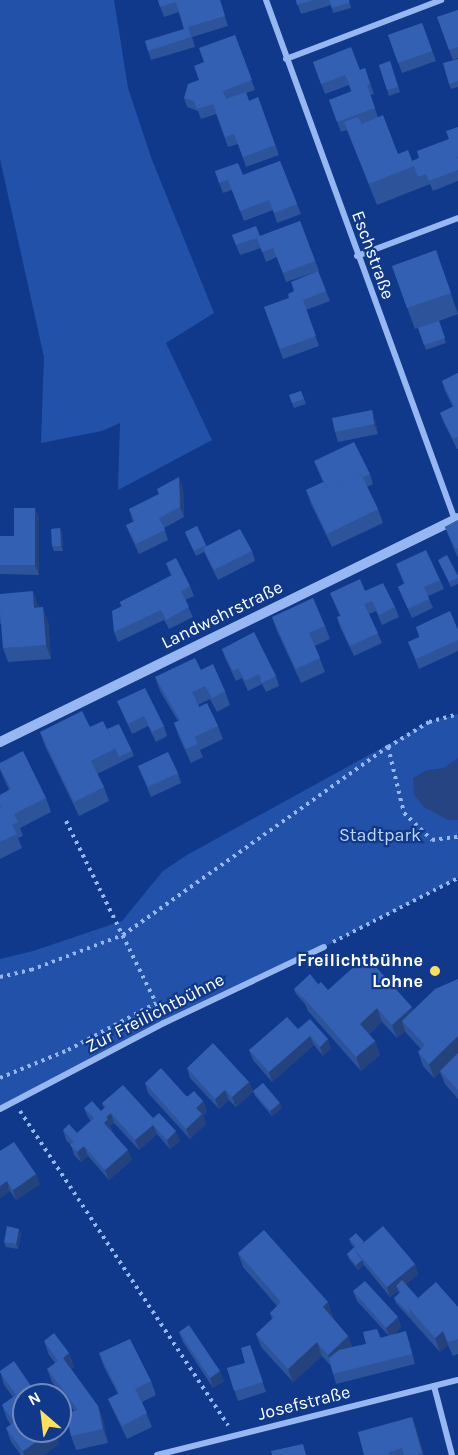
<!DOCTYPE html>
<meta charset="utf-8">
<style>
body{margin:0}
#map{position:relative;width:458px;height:1455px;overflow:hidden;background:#10398b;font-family:Karla,sans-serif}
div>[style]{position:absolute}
.green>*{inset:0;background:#2251aa}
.water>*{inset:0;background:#254481}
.path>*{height:4px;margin-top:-2px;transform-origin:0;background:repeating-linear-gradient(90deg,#97b7f2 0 3px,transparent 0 7.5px)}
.minor>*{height:6px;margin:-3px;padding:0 3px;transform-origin:3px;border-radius:3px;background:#97b7f2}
.tertiary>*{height:10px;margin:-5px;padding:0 5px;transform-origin:5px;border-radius:5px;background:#97b7f2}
.wall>*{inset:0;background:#2d539a}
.shaded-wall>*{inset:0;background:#24437d}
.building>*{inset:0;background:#3460b3}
.dots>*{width:16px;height:16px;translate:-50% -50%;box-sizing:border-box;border:3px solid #10398b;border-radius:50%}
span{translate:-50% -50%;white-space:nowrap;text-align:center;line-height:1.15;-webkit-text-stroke:4.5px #10398b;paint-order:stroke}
.street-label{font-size:18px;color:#fff}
.park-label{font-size:18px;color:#bdd4fd}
.poi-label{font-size:18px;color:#fff;font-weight:700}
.right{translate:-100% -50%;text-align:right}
.north{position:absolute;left:12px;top:1383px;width:60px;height:60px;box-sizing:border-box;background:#10398b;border:2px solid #7088b9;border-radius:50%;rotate:332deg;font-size:16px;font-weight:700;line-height:24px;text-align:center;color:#fff}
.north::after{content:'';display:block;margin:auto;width:21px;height:27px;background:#ffe057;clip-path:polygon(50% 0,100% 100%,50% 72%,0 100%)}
</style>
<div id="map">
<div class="green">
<i style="clip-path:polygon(0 0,114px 0,128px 88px,152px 160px,214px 313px,166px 343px,212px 440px,118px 490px,120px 423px,102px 431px,41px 443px,44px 357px,0 159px)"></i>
<i style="clip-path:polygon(458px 714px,458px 878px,324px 947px,164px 1023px,0 1108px,0 959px,33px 951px,122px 921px,163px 871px,187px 855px,429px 722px)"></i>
</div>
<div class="water">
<i style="clip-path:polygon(458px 758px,458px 820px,448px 820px,424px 807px,414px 795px,413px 778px,427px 770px,443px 768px)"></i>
</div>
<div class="path">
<i style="left:388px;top:747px;width:68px;rotate:76.4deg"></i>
<i style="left:404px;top:813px;width:39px;rotate:44deg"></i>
<i style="left:432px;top:840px;width:26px;rotate:-7deg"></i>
<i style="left:66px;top:821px;width:203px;rotate:63.7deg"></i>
<i style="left:333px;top:942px;width:140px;rotate:-27.1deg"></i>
<i style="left:0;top:977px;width:32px;rotate:-13deg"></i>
<i style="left:31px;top:970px;width:98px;rotate:-20.8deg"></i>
<i style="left:123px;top:935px;width:325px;rotate:-35.4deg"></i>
<i style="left:388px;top:747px;width:48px;rotate:-31.4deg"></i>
<i style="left:429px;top:722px;width:30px;rotate:-15deg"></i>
<i style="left:0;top:1078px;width:74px;rotate:-22.4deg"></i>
<i style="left:68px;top:1050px;width:100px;rotate:-28.1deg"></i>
<i style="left:156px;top:1003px;width:10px;rotate:66deg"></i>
<i style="left:20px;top:1111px;width:377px;rotate:56.5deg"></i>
</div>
<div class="minor">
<i style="left:266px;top:0;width:553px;rotate:70.03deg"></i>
<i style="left:286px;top:59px;width:166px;rotate:-20.8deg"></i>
<i style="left:357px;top:256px;width:108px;rotate:-20.6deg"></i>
<i style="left:0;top:1109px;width:185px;rotate:-27.7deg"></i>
<i style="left:164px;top:1023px;width:177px;rotate:-25.4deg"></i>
<i style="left:434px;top:1386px;width:71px;rotate:75.4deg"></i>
<i style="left:157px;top:1455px;width:310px;rotate:-14deg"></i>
</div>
<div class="tertiary">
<i style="left:0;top:742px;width:510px;rotate:-26.06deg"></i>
</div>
<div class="wall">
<i style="clip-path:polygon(158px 0,220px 0,228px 26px,192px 37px,195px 47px,151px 60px,145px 41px,184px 29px,179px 12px,164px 17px)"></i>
<i style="clip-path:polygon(296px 0,349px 0,351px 8px,333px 13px,331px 5px,301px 14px)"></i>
<i style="clip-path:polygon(458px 10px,458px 58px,453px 60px,437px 17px)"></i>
<i style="clip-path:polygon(422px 23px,436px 61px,402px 73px,388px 35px)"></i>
<i style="clip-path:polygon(235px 35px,255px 90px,246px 93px,249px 101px,258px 97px,279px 155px,246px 167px,238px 144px,228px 147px,216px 114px,201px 119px,198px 111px,187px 107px,184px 98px,199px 80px,204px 62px)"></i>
<i style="clip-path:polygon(458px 59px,458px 87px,451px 89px,449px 84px)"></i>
<i style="clip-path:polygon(390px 61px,400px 92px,389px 96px,379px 65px)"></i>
<i style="clip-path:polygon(313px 62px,360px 70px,365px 68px,374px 94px,370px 95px,378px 117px,398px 154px,412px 161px,419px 158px,449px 139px,458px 127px,458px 181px,433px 191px,430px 184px,377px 205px,347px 130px,341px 132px,329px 100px,351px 92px,349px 85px,325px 94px)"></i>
<i style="clip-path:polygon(280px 161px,301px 214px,277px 223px,273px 210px,244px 221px,232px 190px,223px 193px,215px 171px,243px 175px)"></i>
<i style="clip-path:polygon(300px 221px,319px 271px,286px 282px,277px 257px,266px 262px,261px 248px,240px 255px,232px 235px,260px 236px)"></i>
<i style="clip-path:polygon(392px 266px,443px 271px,458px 314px,439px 321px,446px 343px,426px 350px,418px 328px,435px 322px,415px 329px)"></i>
<i style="clip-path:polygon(318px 271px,330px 301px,306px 310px,319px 346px,283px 359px,264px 307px,289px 298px,294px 291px)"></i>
<i style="clip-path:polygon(458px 373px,458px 449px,457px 449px,444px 423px,440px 413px,453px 407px,445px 391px,442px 381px)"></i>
<i style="clip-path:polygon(301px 391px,306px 404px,294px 408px,289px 395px)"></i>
<i style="clip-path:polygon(372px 410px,375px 420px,378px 434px,338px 442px,335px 432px)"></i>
<i style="clip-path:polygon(314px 461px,370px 474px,373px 484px,367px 487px,378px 509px,383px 523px,332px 547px,311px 504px,306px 490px,323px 482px)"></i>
<i style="clip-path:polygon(183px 487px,184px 517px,164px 528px,168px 540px,139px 554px,130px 535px,126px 525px,133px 522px,129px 509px,159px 494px,157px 489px)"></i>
<i style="clip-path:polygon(39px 518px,39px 575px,0 574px,0 536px,14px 536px)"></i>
<i style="clip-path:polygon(458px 520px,458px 558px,453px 547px,445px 527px)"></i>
<i style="clip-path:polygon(197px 526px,206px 546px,252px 551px,255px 561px,218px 580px,204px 552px,196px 556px,187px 537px,185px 532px)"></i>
<i style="clip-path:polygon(60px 528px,62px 533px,63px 551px,54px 551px,52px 546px)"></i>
<i style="clip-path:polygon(438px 560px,458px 576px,458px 584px,451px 587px)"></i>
<i style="clip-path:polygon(166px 563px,190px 586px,194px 596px,185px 600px,193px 617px,169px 629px,164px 620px,118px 642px,114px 632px,121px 606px,120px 602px,171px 576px)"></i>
<i style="clip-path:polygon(396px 564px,440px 580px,444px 589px,428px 596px,433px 608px,412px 618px,398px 587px,404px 584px)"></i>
<i style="clip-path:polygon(365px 591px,395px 607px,399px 617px,382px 625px,376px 611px,369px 614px,382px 643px,354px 656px,340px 627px,337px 617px,340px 616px,330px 593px)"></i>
<i style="clip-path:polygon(0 594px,38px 605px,39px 607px,48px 621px,51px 659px,8px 662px,3px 648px,2px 625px,0 623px)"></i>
<i style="clip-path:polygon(272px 617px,325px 626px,330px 639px,315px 646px,325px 672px,301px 683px,277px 631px)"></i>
<i style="clip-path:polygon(416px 627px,458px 630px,458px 651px,419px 669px,408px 642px,419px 637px)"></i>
<i style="clip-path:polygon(222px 649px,276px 676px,279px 686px,266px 692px,262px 684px,248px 691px,242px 678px,236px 681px,225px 658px)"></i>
<i style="clip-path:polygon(201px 670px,225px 691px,230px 705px,217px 712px,210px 699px,198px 705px,218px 726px,223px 739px,200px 750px,203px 757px,191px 763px,179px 737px,174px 723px,178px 721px,160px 691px,155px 677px)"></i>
<i style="clip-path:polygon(117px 701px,164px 726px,167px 736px,156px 742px,148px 726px,132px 734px)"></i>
<i style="clip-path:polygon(107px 729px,132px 751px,134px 756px,97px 774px,104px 787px,109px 801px,79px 816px,45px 746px,40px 732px)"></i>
<i style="clip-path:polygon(0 763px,46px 798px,51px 812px,20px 828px,23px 836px,18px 838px,22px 848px,0 859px,0 795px,9px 790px,0 770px)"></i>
<i style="clip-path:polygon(138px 766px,178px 773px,181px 783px,151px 797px)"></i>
<i style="clip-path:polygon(458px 979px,458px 1099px,445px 1084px,440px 1072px,434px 1078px,423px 1066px,418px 1052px,421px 1049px,407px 1034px,405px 1031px,397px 1038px,382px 1022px,369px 1034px,375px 1041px,380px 1055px,361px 1071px,308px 1011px,305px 1004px,296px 994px,294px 989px,318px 984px,328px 990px,413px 1010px)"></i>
<i style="clip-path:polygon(298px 1029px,331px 1049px,323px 1056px,314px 1045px,272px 1082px,253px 1060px,249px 1050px)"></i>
<i style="clip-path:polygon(187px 1068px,249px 1082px,253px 1092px,236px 1107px,229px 1100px,219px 1109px,190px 1078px)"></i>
<i style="clip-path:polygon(145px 1083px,203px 1101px,207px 1111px,203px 1115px,206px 1124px,190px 1139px,148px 1093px)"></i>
<i style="clip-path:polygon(253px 1091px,282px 1108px,272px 1116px,255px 1096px)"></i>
<i style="clip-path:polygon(102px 1103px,153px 1118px,180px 1141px,170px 1149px,157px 1134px,139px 1150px,114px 1123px,110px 1126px,112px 1129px,111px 1130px,132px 1160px,109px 1180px,88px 1156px,81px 1162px,74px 1155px,71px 1145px,66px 1140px,63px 1130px,77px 1133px,91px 1121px,88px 1117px,84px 1108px,101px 1111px,104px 1108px)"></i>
<i style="clip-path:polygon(0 1151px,36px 1174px,40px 1184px,16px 1200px,10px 1191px,0 1198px)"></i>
<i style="clip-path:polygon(21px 1234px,18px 1249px,6px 1247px,4px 1242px)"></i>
<i style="clip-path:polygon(349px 1239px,415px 1264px,418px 1274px,405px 1285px,418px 1298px,458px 1307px,458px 1354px,453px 1356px,448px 1345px,440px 1352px,396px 1303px,394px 1298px,399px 1293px,398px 1291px,390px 1297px,364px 1265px,358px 1270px,349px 1259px,347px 1254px,354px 1247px,351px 1244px)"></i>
<i style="clip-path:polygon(238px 1253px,333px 1316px,332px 1317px,348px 1336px,352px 1347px,366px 1344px,377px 1329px,381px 1338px,389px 1336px,357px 1301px,353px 1291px,401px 1327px,393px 1335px,409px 1341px,415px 1364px,336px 1384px,331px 1366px,322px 1356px,293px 1382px,261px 1347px,256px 1334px,272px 1319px,270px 1313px,277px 1306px,243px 1267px)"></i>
<i style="clip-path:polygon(179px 1332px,224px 1381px,213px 1388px,183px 1342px)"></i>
<i style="clip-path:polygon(44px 1341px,69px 1353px,74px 1367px,71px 1369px,98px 1406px,103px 1420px,108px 1443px,76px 1450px,71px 1436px,74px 1411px,52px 1382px,47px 1369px,55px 1363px,49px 1355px)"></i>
<i style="clip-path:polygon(250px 1345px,266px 1392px,238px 1401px,227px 1368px,245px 1363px)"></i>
<i style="clip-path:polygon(99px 1353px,151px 1381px,156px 1395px,142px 1402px,152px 1427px,127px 1439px,114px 1412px,108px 1399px,118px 1394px,104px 1367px)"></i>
<i style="clip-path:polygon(0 1371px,24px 1395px,59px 1444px,43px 1455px,21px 1455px,11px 1442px,6px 1428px,11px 1425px,7px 1419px,2px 1405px,13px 1397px,4px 1385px)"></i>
<i style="clip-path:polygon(412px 1417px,424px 1455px,364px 1455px)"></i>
</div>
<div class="shaded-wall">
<i style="clip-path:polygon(372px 410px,375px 420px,378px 434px,374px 424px)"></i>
<i style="clip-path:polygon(179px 477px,183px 487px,184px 517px,180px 507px)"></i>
<i style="clip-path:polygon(35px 508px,39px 518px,39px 575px,35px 565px)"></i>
<i style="clip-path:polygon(60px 528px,62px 533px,63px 551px,61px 546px)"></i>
<i style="clip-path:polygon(33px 591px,38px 605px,39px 621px,34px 608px)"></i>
<i style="clip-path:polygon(43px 607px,48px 621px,51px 659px,46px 645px)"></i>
<i style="clip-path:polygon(412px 1007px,417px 1021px,402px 1021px,405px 1031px,397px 1038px,392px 1025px)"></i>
<i style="clip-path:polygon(377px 1008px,382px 1022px,365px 1037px,360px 1024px)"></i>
<i style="clip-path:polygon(310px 1036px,314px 1045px,272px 1082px,269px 1072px)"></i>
<i style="clip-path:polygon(458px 1036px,458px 1055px,434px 1078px,429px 1064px)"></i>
<i style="clip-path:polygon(328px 1039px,331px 1049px,323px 1056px,320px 1047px)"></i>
<i style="clip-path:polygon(375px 1041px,380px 1055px,361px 1071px,356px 1057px)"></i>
<i style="clip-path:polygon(249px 1082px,253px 1092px,236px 1107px,232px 1097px)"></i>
<i style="clip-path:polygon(225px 1090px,229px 1100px,219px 1109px,215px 1099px)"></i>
<i style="clip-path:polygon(203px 1101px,207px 1111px,203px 1115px,206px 1124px,190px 1139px,186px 1129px,196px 1108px)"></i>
<i style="clip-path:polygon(280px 1103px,282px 1108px,272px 1116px,270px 1111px)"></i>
<i style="clip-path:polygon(111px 1113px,114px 1123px,110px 1126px,112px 1129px,108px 1132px,104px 1123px,106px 1117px)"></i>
<i style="clip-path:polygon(153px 1125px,157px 1134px,139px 1150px,135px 1140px)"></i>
<i style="clip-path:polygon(176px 1131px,180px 1141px,170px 1149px,167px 1140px)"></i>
<i style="clip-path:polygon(84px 1146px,88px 1156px,81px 1162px,77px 1152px)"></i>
<i style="clip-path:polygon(128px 1150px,132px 1160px,109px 1180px,105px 1170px)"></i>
<i style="clip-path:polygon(36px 1174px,40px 1184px,16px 1200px,13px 1190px)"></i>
<i style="clip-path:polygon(7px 1181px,10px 1191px,0 1198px,0 1186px)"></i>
<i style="clip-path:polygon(19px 1229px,21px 1234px,18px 1249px,16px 1244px)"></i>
<i style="clip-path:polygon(362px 1260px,364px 1265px,358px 1270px,356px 1265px)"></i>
<i style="clip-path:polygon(415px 1264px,418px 1274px,399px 1290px,396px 1286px,398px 1291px,390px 1297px,387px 1287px)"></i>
<i style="clip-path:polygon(328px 1302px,333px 1316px,328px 1321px,323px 1307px)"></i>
<i style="clip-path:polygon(398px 1317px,401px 1327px,390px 1338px,386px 1328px)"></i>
<i style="clip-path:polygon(443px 1331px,448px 1345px,440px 1352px,435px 1338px)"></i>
<i style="clip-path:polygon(348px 1336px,353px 1350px,333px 1368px,328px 1355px)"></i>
<i style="clip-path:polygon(317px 1342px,322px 1356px,293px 1382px,288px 1369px)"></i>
<i style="clip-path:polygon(69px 1353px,74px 1367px,68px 1372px,63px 1358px)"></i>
<i style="clip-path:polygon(220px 1371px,224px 1381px,213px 1388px,210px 1378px)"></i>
<i style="clip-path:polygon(33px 1389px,36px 1395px,29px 1395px,28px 1393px)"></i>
<i style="clip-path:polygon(98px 1406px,103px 1420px,108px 1443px,103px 1429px)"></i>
<i style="clip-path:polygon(412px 1417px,416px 1427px,424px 1455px,422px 1453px)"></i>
<i style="clip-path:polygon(52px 1431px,54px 1431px,59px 1444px,43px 1455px,24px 1455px,23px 1451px)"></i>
</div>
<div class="building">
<i style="clip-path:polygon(158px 0,220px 0,225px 16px,188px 27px,191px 37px,148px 51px,145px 41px,184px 29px,176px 2px,160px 7px)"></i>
<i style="clip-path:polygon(296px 0,313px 0,297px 5px)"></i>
<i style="clip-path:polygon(329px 0,349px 0,349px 3px,332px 8px)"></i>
<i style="clip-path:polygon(458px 10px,458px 47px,449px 50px,437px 17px)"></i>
<i style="clip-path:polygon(422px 23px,432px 51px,398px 63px,388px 35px)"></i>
<i style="clip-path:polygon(235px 35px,252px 80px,223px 91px,226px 99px,246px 92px,249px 101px,258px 97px,275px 145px,243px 157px,234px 134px,225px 137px,213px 104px,197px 109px,194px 101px,184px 98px,188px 84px,199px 80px,194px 66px,204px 62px,199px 48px)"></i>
<i style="clip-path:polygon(351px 47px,360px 70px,365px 68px,370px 84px,367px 85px,375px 108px,337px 122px,329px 100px,352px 91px,345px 75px,321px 84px,313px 62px)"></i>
<i style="clip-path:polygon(458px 59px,458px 81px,449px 84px,443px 63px)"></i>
<i style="clip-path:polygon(390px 61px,398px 87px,387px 90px,379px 65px)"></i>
<i style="clip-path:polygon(383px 115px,398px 154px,408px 150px,414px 166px,369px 184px,344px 122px,358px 117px,362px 124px)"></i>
<i style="clip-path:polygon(458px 127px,458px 156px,457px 157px,458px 160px,458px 170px,429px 181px,426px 174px,418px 177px,412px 161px,419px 158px,417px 151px,449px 139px,446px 131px)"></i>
<i style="clip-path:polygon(280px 161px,297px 204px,274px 213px,269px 200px,240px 211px,228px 180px,219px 183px,215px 171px,238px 163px,243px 175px)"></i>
<i style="clip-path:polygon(300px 221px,315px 261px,283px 273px,273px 248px,262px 252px,257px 238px,236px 245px,232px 235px,256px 226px,260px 236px)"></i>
<i style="clip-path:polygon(436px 250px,451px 293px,407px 308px,392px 266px)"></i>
<i style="clip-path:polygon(318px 271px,326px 291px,303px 300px,316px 336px,280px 349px,264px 307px,289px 298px,288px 294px,294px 291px,291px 282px)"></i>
<i style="clip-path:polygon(439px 321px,445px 338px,424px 345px,418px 328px)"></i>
<i style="clip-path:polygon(458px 373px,458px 437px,453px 439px,440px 413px,454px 406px,442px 381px)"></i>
<i style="clip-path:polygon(301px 391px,304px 399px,292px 403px,289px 395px)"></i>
<i style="clip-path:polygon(372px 410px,374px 424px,335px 432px,332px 418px)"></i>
<i style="clip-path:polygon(354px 442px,370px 474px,363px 477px,361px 474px,328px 489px,314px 461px)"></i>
<i style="clip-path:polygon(361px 474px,378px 509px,327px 534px,306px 490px,324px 482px,328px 489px)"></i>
<i style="clip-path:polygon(179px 477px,180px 507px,159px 518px,165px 530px,136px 544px,126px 525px,135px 521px,129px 509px,159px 494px,157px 489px)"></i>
<i style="clip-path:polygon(14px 508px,35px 508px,35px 565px,0 565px,0 536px,14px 536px)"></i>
<i style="clip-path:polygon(458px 520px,458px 548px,456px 549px,445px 527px)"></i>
<i style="clip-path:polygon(197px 526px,206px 545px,194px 551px,185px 532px)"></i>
<i style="clip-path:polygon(60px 528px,61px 546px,52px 546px,51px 529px)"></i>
<i style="clip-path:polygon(240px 529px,252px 551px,214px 570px,203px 548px)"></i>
<i style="clip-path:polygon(426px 550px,440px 580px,424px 587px,429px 599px,408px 609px,398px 587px,405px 583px,396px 564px)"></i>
<i style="clip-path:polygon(447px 555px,458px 576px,458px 578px,449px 582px,438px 560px)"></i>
<i style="clip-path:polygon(176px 558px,190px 586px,181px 591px,189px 607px,166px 620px,161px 610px,114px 632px,112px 611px,122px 606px,120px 602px,172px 575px,166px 563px)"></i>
<i style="clip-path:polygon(360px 579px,365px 591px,383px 583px,395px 607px,379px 615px,372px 601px,364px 604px,378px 633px,350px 646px,337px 617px,341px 616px,330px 593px)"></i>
<i style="clip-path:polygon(33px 591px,34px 608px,43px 607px,46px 645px,3px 648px,0 611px,0 594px)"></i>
<i style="clip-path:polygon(313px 598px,325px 626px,309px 633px,320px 658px,296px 669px,272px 617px)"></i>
<i style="clip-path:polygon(450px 611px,458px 630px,458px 640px,416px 659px,408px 642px,420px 637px,416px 627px)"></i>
<i style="clip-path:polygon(254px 632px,276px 676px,262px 683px,259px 674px,245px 681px,238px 668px,233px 671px,222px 649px)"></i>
<i style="clip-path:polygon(195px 658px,201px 670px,213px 664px,225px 691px,212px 698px,205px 686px,192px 692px,199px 707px,207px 703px,218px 726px,194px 737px,198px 744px,186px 749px,174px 723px,180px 720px,155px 677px)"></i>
<i style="clip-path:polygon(145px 688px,164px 726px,152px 732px,144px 716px,128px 724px,117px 701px)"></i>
<i style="clip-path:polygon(82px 711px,90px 727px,103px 721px,116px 748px,91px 761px,104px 787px,74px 802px,40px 732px)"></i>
<i style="clip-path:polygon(119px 724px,132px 751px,119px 757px,107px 729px)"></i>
<i style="clip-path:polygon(23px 751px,46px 798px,14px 814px,18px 822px,12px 825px,17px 834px,0 842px,0 809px,1px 808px,0 805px,0 795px,11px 789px,0 768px,0 763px)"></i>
<i style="clip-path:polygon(168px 752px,178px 773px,148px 787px,138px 766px)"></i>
<i style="clip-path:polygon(366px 956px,412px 1007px,392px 1025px,377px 1008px,360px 1024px,375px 1041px,356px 1057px,303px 997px,321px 982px,328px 990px)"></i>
<i style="clip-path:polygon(310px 974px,318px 984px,303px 997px,304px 999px,294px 989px)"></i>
<i style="clip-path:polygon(458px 979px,458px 1036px,429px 1064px,418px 1052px,425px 1045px,402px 1021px,435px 989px)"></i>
<i style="clip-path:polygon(287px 1017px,298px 1029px,310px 1019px,328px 1039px,320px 1047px,310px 1036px,269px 1072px,249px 1050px)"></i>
<i style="clip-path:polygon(213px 1043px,249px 1082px,232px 1097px,225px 1090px,215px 1099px,187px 1068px)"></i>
<i style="clip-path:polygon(458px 1053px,458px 1090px,440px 1071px)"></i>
<i style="clip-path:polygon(161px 1068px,187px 1097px,194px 1091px,203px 1101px,196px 1108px,202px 1114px,186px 1129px,145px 1083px)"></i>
<i style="clip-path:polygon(263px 1083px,280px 1103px,270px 1111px,253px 1091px)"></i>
<i style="clip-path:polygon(123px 1085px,153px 1118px,159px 1113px,176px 1131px,167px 1140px,153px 1125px,135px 1140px,111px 1113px,106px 1117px,108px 1119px,104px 1123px,128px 1150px,105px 1170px,84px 1146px,77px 1152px,70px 1145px,74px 1142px,63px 1130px,69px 1124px,77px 1133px,94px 1118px,84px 1108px,92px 1101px,101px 1111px,106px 1107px,102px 1103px)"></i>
<i style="clip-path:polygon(14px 1142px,36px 1174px,13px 1190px,7px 1181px,0 1186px,0 1151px)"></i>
<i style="clip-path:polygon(7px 1226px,19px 1229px,16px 1244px,4px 1242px)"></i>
<i style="clip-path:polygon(383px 1226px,415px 1264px,387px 1287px,355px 1250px)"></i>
<i style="clip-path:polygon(264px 1230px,328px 1302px,323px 1307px,348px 1336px,328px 1355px,317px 1342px,288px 1369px,256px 1334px,274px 1317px,270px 1313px,281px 1302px,238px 1253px)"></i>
<i style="clip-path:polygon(356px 1233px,364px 1242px,355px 1250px,357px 1254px,362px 1260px,356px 1265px,347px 1254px,356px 1246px,349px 1239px)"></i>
<i style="clip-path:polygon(402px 1280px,418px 1298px,408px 1307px,411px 1315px,394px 1298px,401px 1292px,396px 1286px)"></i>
<i style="clip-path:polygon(365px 1281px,398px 1317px,386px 1328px,353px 1291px)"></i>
<i style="clip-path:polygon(436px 1282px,458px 1307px,458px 1339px,448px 1342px,443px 1331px,435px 1338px,408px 1307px)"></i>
<i style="clip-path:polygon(189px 1325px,220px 1371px,210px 1378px,179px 1332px)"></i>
<i style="clip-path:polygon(377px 1329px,380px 1338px,406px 1331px,412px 1354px,333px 1374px,329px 1358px,339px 1350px,366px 1344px,363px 1332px)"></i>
<i style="clip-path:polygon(54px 1333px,69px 1353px,63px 1358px,98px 1406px,103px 1429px,71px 1436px,66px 1413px,78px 1410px,47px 1369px,58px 1361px,44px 1341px)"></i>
<i style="clip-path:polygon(130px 1339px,151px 1381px,135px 1389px,147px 1413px,122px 1426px,108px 1399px,119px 1393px,99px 1353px)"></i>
<i style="clip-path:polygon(250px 1345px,263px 1382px,234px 1391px,227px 1368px,245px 1363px,241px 1348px)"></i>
<i style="clip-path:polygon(14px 1361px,33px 1389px,28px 1393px,29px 1395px,24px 1395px,24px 1431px,52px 1431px,23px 1451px,6px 1428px,14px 1422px,2px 1405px,16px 1395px,0 1372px,0 1371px)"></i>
<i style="clip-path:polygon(412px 1417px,422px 1453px,415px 1455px,404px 1455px,402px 1448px,389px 1452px,390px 1455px,364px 1455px,358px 1432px)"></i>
<i style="clip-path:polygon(303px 1444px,306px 1455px,272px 1455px,271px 1451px)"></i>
</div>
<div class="dots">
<i style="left:435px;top:971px;background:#ffe057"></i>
</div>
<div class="street-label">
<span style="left:373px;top:255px;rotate:70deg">Eschstraße</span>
<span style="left:222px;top:615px;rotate:-26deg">Landwehrstraße</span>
<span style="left:155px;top:1013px;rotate:-27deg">Zur Freilichtbühne</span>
<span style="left:304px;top:1403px;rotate:-14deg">Josefstraße</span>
</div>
<div class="park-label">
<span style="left:380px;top:835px">Stadtpark</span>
</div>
<div class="poi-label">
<span class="right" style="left:423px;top:971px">Freilichtbühne<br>Lohne</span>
</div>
<div class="north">N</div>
</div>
